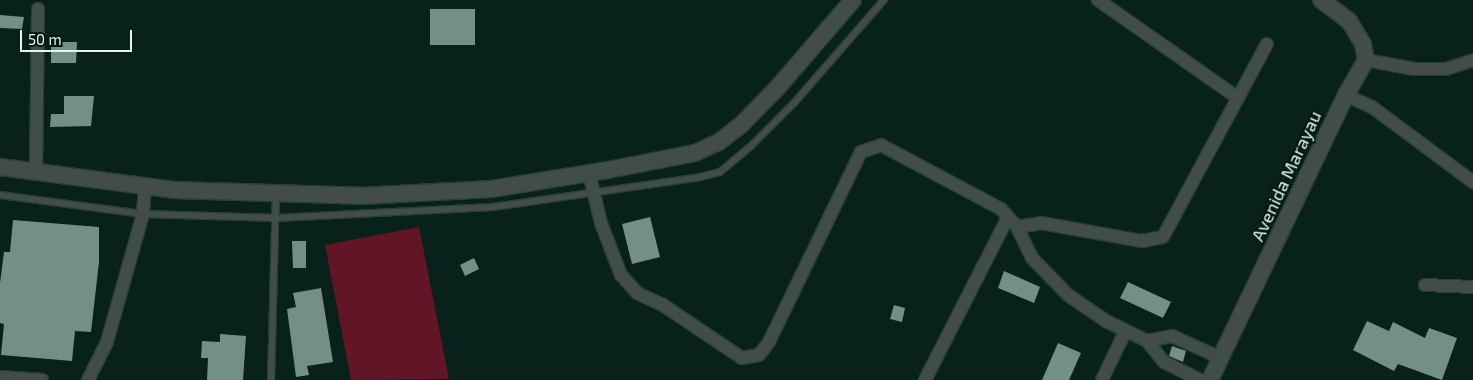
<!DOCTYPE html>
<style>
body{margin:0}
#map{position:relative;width:1473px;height:380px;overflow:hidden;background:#08211a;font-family:"Exo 2",sans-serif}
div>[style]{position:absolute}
.green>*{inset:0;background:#611527}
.building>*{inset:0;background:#748f86}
.roads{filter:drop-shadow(1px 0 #273f38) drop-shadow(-1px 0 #273f38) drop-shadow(0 1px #273f38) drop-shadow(0 -1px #273f38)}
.service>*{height:6px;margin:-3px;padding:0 3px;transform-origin:3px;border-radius:3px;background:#424d49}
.minor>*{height:12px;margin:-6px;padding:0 6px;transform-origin:6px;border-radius:6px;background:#424d49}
.tertiary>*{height:16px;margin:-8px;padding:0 8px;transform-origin:8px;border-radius:8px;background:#424d49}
span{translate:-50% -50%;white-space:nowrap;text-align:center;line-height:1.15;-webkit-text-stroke:4px #011811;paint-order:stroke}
.street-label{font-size:18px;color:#e6f5f0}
.scale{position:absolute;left:20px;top:30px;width:112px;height:22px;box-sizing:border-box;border:2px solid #e6f5f0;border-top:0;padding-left:6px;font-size:15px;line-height:18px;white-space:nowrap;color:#e6f5f0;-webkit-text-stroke:4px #011811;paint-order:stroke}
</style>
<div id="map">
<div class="green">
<i style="clip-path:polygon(419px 227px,449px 379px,351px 380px,325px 245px)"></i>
</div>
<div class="building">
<i style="clip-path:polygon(430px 9px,475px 9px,475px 45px,430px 45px)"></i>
<i style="clip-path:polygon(0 15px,24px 17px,22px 29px,0 28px)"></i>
<i style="clip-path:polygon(51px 42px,77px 42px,76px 63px,51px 63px)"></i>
<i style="clip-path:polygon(64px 96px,94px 96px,91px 126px,50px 127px,51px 114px,64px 114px)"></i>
<i style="clip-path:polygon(650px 217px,660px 257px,632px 264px,622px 224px)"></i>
<i style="clip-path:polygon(13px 220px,99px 227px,99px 262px,91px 332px,75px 331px,72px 361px,1px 355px,4px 324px,0 323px,0 283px,4px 252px,10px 252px)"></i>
<i style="clip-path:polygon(292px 241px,306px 241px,306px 268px,293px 268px)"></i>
<i style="clip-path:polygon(474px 258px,479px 269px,465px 276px,460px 265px)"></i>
<i style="clip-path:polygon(1004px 271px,1040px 287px,1034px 303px,998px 288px)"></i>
<i style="clip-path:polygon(1128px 282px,1171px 302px,1163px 318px,1120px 298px)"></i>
<i style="clip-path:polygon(321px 288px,333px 362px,307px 366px,309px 375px,296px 377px,287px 309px,296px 307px,293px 293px)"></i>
<i style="clip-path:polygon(894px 305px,905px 308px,902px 322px,890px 319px)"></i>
<i style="clip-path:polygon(1367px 321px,1389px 331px,1393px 322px,1425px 338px,1429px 328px,1457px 338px,1442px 380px,1398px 364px,1394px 371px,1353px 350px)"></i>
<i style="clip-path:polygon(220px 334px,246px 336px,243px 380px,207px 380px,208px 358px,201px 358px,202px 341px,220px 342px)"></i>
<i style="clip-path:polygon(1058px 343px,1081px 353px,1069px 380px,1042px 380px)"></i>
<i style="clip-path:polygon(1172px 346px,1186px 351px,1183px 362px,1169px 356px)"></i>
</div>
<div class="roads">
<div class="service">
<i style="left:0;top:195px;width:144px;rotate:7.6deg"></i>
<i style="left:143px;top:214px;width:134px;rotate:1.7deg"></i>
<i style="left:277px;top:218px;width:216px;rotate:-2.9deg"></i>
<i style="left:493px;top:207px;width:209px;rotate:-8.2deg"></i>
<i style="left:700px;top:177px;width:21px;rotate:-14deg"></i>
<i style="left:720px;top:172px;width:40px;rotate:-40deg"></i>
<i style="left:751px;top:146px;width:61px;rotate:-45deg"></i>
<i style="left:794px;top:103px;width:137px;rotate:-48.9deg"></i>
<i style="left:271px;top:380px;width:185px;rotate:-88.5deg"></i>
</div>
<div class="minor">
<i style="left:1098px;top:0;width:171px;rotate:35deg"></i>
<i style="left:1366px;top:60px;width:49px;rotate:10.6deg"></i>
<i style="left:1414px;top:69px;width:32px"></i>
<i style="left:1446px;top:69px;width:28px;rotate:-18deg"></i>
<i style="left:1346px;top:95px;width:29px;rotate:25deg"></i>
<i style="left:1372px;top:107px;width:126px;rotate:36.6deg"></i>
<i style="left:36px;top:172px;width:163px;rotate:-89.3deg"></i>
<i style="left:589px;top:173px;width:51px;rotate:76.5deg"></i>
<i style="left:601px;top:223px;width:56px;rotate:69deg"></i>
<i style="left:621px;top:275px;width:24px;rotate:48deg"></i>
<i style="left:637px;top:293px;width:29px;rotate:25deg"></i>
<i style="left:663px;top:305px;width:95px;rotate:33.9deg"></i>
<i style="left:742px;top:358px;width:17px;rotate:-10deg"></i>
<i style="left:759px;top:355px;width:16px;rotate:-52deg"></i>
<i style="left:769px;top:342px;width:211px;rotate:-64.2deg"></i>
<i style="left:861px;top:152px;width:21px;rotate:-19deg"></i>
<i style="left:881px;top:145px;width:136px;rotate:28.1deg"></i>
<i style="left:1001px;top:209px;width:24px;rotate:48deg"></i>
<i style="left:1017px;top:227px;width:34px;rotate:64deg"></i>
<i style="left:1032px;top:258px;width:52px;rotate:45.8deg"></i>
<i style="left:1068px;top:295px;width:46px;rotate:34.4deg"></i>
<i style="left:1106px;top:321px;width:46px;rotate:26deg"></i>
<i style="left:1147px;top:341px;width:27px;rotate:51deg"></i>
<i style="left:1164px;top:362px;width:40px;rotate:26.6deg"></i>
<i style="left:1017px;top:227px;width:24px;rotate:-9deg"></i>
<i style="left:1041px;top:223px;width:103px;rotate:10.1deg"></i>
<i style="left:1142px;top:241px;width:21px;rotate:-11deg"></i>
<i style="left:1163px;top:237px;width:219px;rotate:-61.7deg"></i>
<i style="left:1425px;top:285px;width:48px;rotate:2.4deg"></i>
<i style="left:1147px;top:341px;width:25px;rotate:-11deg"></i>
<i style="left:1172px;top:336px;width:54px;rotate:24.2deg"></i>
<i style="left:0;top:377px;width:42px;rotate:4.1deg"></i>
<i style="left:88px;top:380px;width:42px;rotate:-63.4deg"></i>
<i style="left:107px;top:342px;width:133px;rotate:-74.3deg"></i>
<i style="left:143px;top:214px;width:28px;rotate:-86deg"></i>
<i style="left:925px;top:380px;width:183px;rotate:-63deg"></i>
<i style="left:1102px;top:380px;width:53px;rotate:-64.4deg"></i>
</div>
<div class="tertiary">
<i style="left:0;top:167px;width:177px;rotate:7.5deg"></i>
<i style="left:175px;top:190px;width:186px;rotate:1.8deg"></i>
<i style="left:361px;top:196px;width:130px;rotate:-3.1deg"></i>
<i style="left:491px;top:189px;width:119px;rotate:-9.2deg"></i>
<i style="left:608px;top:170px;width:89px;rotate:-11.1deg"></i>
<i style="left:695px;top:153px;width:26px;rotate:-25deg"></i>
<i style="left:719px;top:142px;width:28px;rotate:-38deg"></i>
<i style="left:741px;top:125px;width:54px;rotate:-45.7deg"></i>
<i style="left:779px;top:86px;width:113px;rotate:-49.3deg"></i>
<i style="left:1210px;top:380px;width:316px;rotate:-64.5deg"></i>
<i style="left:1346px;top:95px;width:40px;rotate:-60.3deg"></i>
<i style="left:1366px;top:60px;width:16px;rotate:-101deg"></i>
<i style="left:1363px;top:44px;width:27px;rotate:-121deg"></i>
<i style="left:1349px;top:21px;width:35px;rotate:-143deg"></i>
</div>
</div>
<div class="street-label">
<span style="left:1286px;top:176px;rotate:-65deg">Avenida Marayau</span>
</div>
<div class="scale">50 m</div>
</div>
